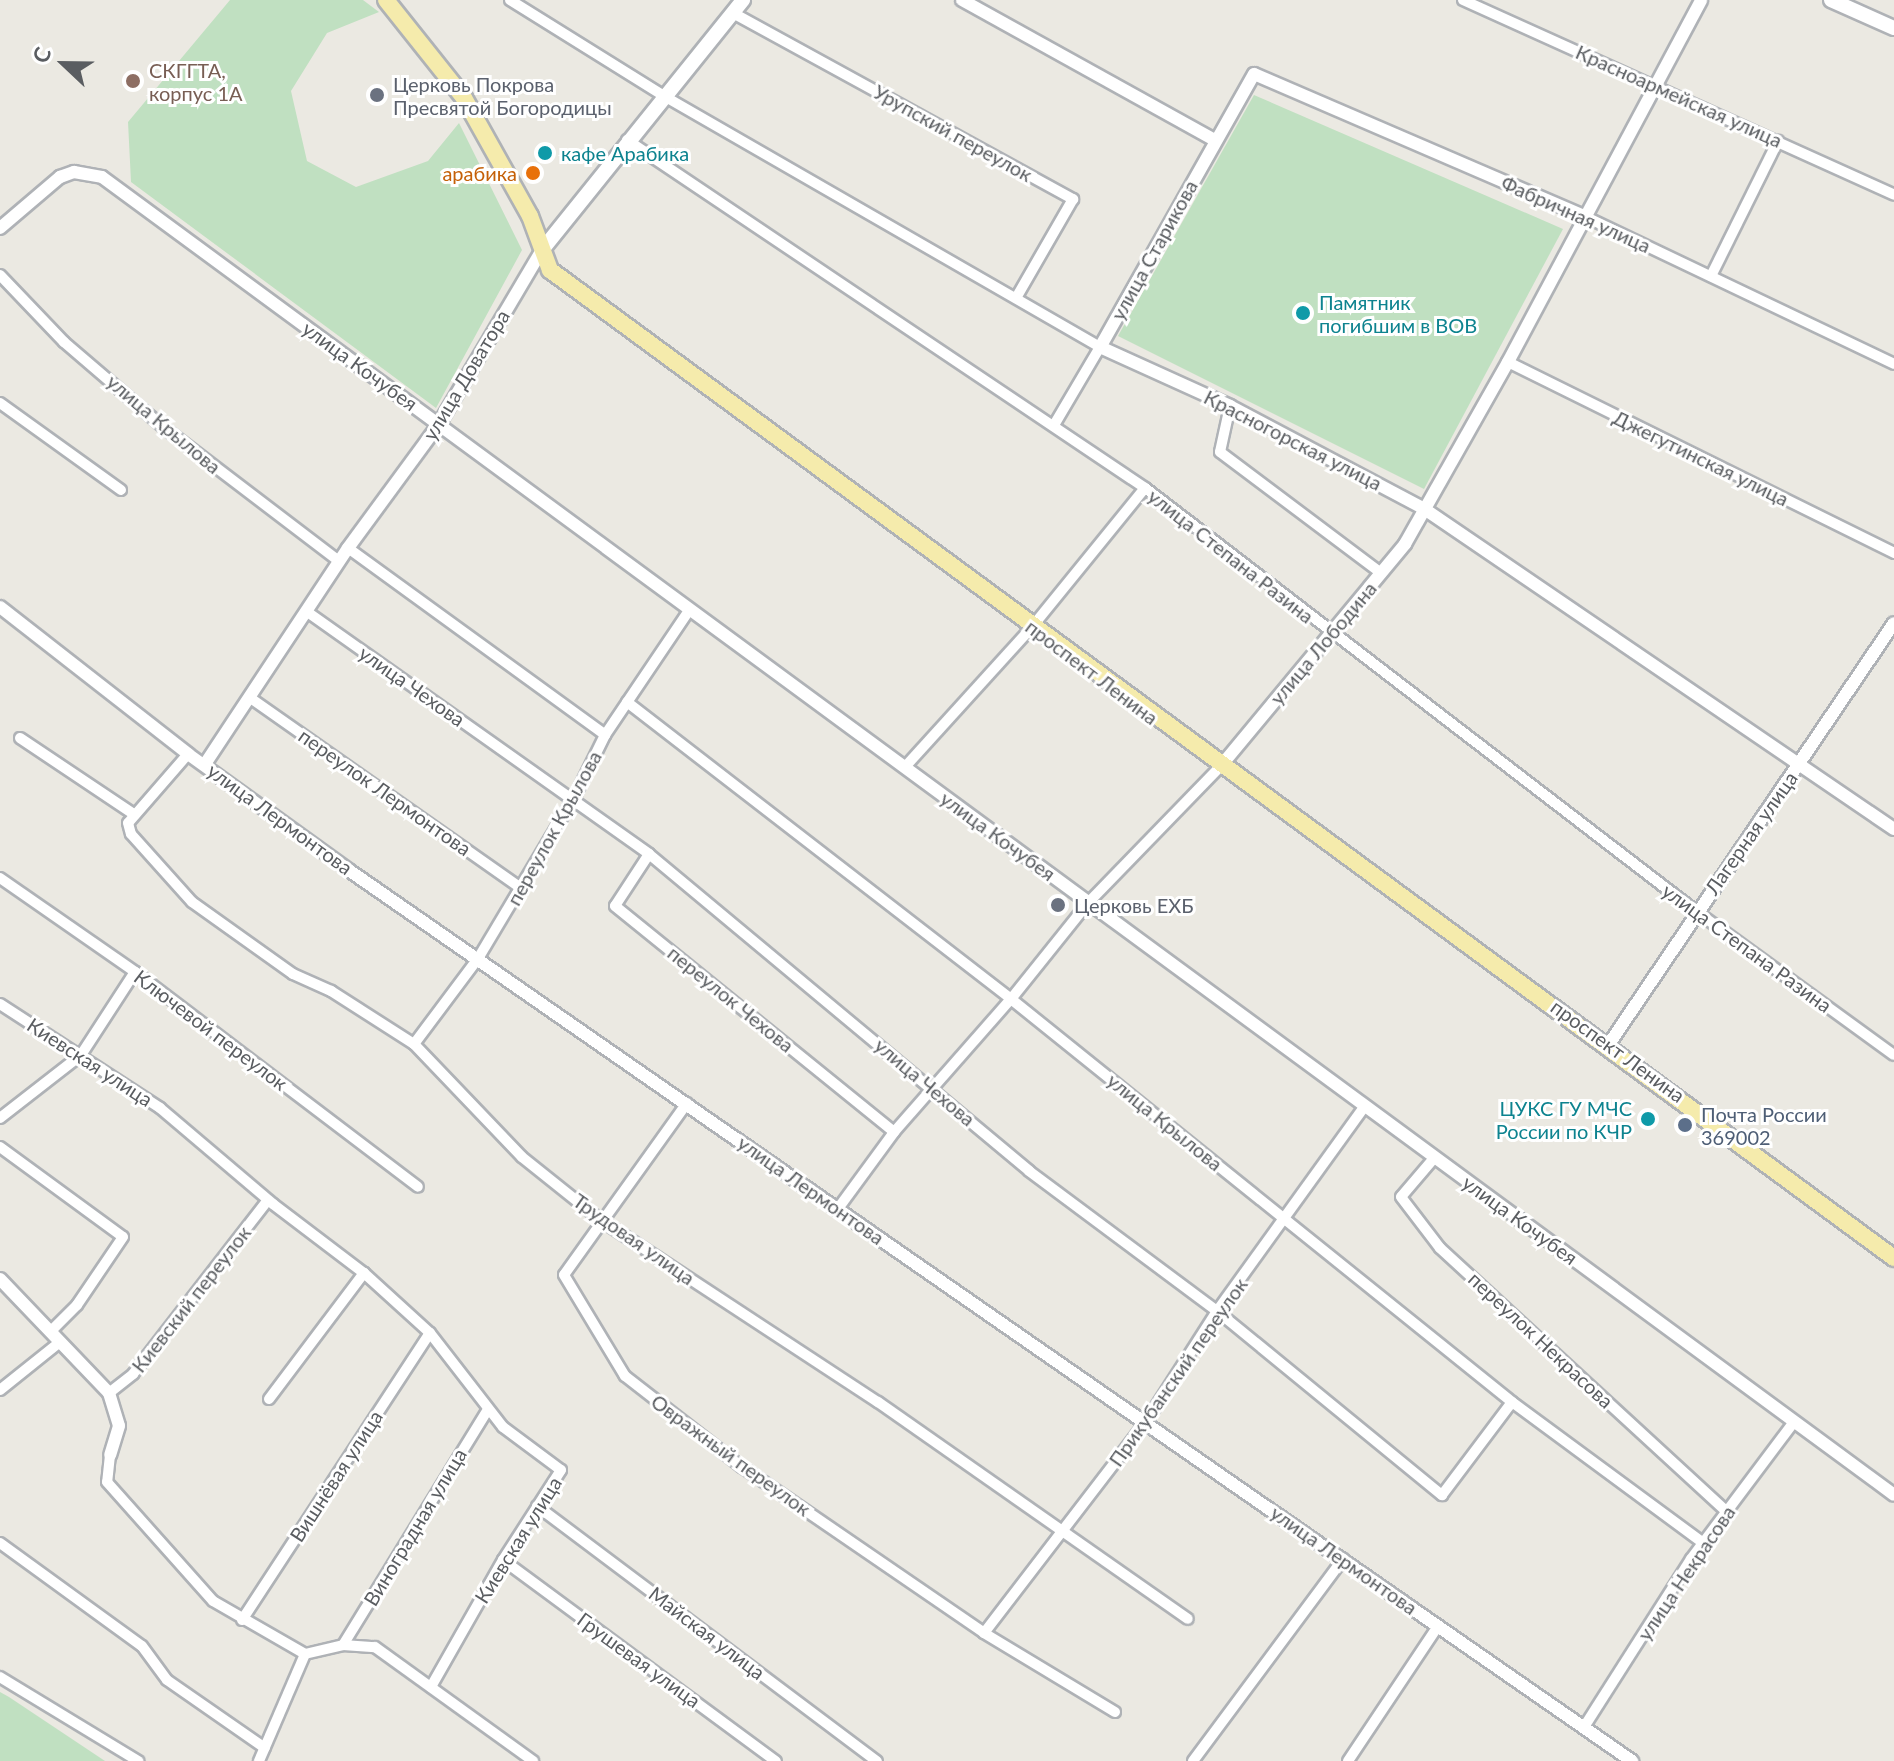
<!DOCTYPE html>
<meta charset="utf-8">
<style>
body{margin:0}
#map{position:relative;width:1894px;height:1761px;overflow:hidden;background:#ebe9e2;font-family:Lato,sans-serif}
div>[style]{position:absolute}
.green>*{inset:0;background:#c0e0c1}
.roads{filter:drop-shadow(2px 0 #afb2b6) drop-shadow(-2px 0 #afb2b6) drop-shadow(0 2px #afb2b6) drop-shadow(0 -2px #afb2b6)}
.minor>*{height:10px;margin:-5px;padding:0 5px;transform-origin:5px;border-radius:5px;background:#fff}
.tertiary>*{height:12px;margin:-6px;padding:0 6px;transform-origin:6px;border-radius:6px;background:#fff}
.secondary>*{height:14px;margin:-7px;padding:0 7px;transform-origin:7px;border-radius:7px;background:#fff}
.primary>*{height:16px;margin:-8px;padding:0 8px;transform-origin:8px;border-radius:8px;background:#f5ebac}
.dots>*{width:22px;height:22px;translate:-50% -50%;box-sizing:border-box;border:4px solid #fff;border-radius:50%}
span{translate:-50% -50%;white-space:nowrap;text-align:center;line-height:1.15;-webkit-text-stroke:6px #fff;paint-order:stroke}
.education-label{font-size:20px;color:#785e54}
.left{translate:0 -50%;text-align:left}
.worship-label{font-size:20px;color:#5b616d}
.street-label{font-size:20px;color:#5a5d61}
.culture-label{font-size:20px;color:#0d838f}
.right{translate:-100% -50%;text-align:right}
.food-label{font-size:20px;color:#c56008}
.service-label{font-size:20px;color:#4e5e75}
.north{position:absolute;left:24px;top:24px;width:80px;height:80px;-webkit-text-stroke:6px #fff;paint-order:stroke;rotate:292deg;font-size:22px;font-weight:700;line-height:32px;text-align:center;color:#5a5d61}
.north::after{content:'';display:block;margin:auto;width:28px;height:36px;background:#5a5d61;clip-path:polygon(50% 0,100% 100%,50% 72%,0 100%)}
</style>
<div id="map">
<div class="green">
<i style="clip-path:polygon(230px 0,363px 0,379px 12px,327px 33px,291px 91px,307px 161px,356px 187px,428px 161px,459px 123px,522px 250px,436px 408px,131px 182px,128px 122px)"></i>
<i style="clip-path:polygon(1254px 95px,1563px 229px,1424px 489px,1118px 336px)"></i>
<i style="clip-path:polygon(0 1692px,9px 1697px,105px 1761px,0 1761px)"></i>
</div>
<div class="roads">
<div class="minor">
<i style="left:510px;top:0;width:181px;rotate:31.9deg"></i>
<i style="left:664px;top:96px;width:503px;rotate:29.93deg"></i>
<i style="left:1100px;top:347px;width:91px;rotate:120.5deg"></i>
<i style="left:1463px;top:0;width:473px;rotate:24.3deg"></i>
<i style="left:733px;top:13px;width:388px;rotate:28.7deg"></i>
<i style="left:1073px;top:199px;width:114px;rotate:119.9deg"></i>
<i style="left:627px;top:140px;width:624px;rotate:33.89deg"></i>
<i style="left:1145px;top:488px;width:696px;rotate:37.53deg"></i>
<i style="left:1697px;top:912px;width:243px;rotate:36deg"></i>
<i style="left:1586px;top:217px;width:341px;rotate:25.5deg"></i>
<i style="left:0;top:275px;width:93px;rotate:46.3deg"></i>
<i style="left:64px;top:342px;width:130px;rotate:40.6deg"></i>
<i style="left:163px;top:427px;width:221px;rotate:37.3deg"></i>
<i style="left:1711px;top:276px;width:151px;rotate:-63.6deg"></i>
<i style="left:1508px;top:362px;width:431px;rotate:26.3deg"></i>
<i style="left:0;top:403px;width:149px;rotate:35.7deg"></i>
<i style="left:1230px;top:406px;width:47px;rotate:102.3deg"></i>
<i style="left:1220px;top:452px;width:201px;rotate:36.9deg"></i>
<i style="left:348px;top:548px;width:318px;rotate:36deg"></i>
<i style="left:306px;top:611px;width:420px;rotate:35.3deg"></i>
<i style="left:649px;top:854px;width:495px;rotate:39.8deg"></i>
<i style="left:1029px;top:1171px;width:234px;rotate:36.7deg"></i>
<i style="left:1217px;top:1311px;width:291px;rotate:39.3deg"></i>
<i style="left:1442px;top:1495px;width:116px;rotate:-53deg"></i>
<i style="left:249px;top:697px;width:332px;rotate:35.1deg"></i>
<i style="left:627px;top:702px;width:485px;rotate:37.7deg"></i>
<i style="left:1011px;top:999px;width:643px;rotate:38.81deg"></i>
<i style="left:1512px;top:1402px;width:237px;rotate:36.4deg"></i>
<i style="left:20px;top:738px;width:138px;rotate:33.8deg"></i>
<i style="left:188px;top:754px;width:91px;rotate:131deg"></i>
<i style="left:128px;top:823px;width:11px;rotate:75deg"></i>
<i style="left:131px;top:834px;width:91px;rotate:48.1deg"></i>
<i style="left:192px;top:902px;width:124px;rotate:35.5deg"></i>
<i style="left:293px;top:974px;width:42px;rotate:24.1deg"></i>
<i style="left:331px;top:991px;width:98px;rotate:32.6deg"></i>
<i style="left:414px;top:1044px;width:156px;rotate:46.3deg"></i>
<i style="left:522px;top:1157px;width:102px;rotate:38.7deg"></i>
<i style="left:602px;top:1221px;width:330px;rotate:33.3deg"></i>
<i style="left:878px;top:1402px;width:378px;rotate:35deg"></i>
<i style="left:905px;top:767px;width:189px;rotate:-47.8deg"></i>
<i style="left:1032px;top:627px;width:179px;rotate:-50.9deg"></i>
<i style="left:649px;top:854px;width:62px;rotate:123.2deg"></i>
<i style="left:615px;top:906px;width:359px;rotate:39deg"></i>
<i style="left:0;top:878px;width:165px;rotate:34.8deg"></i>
<i style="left:135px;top:972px;width:355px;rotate:37.2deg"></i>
<i style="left:0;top:1004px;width:191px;rotate:33deg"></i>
<i style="left:160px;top:1108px;width:148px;rotate:40.3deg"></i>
<i style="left:273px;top:1204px;width:114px;rotate:37.2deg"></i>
<i style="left:364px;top:1273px;width:89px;rotate:42.3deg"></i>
<i style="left:430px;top:1333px;width:119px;rotate:52.2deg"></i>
<i style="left:503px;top:1427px;width:72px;rotate:36.6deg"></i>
<i style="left:561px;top:1470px;width:107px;rotate:122.8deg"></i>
<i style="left:503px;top:1560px;width:146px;rotate:119.6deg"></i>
<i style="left:414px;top:1044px;width:109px;rotate:-53.2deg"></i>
<i style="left:479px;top:957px;width:190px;rotate:-59.2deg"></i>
<i style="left:576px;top:794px;width:66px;rotate:-63.8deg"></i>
<i style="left:605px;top:735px;width:152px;rotate:-56deg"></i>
<i style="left:687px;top:1103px;width:211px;rotate:125.6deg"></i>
<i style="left:564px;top:1275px;width:118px;rotate:58.9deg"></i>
<i style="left:625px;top:1376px;width:148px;rotate:37.9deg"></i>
<i style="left:742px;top:1467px;width:293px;rotate:34.4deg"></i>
<i style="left:984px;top:1633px;width:153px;rotate:31.1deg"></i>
<i style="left:0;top:1118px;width:103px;rotate:-37.9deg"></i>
<i style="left:81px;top:1055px;width:99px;rotate:-57deg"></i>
<i style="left:0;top:1147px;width:152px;rotate:36.2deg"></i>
<i style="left:123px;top:1237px;width:82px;rotate:124.1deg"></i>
<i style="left:77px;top:1305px;width:38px;rotate:135deg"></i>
<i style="left:1435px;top:1157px;width:52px;rotate:130.4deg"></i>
<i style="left:1401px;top:1197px;width:64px;rotate:52.6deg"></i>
<i style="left:1440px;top:1248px;width:390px;rotate:42.6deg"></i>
<i style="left:837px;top:1210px;width:97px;rotate:-53.8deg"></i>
<i style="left:894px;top:1132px;width:177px;rotate:-48.7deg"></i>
<i style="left:1011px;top:999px;width:123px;rotate:-51.3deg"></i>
<i style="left:1088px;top:903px;width:190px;rotate:-45.9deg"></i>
<i style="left:0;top:1390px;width:77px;rotate:-38.7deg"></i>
<i style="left:109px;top:1393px;width:31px;rotate:-38deg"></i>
<i style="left:133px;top:1374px;width:220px;rotate:-52.2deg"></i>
<i style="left:269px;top:1399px;width:158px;rotate:-53deg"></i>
<i style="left:110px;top:1455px;width:27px;rotate:96deg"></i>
<i style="left:107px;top:1482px;width:159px;rotate:48.3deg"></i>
<i style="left:213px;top:1601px;width:106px;rotate:29.9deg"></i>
<i style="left:305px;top:1654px;width:39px;rotate:-13deg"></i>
<i style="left:343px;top:1645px;width:32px;rotate:4deg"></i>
<i style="left:375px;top:1647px;width:195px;rotate:35.8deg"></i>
<i style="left:537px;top:1506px;width:425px;rotate:36.9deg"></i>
<i style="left:0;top:1543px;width:175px;rotate:36deg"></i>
<i style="left:142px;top:1646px;width:42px;rotate:53.7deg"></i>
<i style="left:167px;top:1680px;width:119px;rotate:34.8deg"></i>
<i style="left:503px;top:1560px;width:339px;rotate:36.4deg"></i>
<i style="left:242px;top:1620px;width:343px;rotate:-56.8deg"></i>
<i style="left:984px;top:1633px;width:266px;rotate:-52.5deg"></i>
<i style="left:1146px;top:1422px;width:132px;rotate:-57.4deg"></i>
<i style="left:1217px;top:1311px;width:253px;rotate:-54.2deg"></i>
<i style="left:343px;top:1645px;width:277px;rotate:-58.4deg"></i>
<i style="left:0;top:1677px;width:162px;rotate:31.3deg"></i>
<i style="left:1584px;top:1727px;width:199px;rotate:-57.5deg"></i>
<i style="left:1691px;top:1559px;width:171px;rotate:-53.1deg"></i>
<i style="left:259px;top:1761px;width:116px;rotate:-66.7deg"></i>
<i style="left:1193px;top:1761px;width:252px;rotate:-53.4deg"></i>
<i style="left:1348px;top:1761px;width:162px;rotate:-56.3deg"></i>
</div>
<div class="tertiary">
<i style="left:962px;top:0;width:289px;rotate:29deg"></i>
<i style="left:1586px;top:217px;width:361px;rotate:-156.7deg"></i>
<i style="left:1254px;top:74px;width:313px;rotate:119.4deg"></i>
<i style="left:1100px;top:347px;width:143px;rotate:24.4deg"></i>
<i style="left:1230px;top:406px;width:218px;rotate:27.9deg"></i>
<i style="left:1423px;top:508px;width:570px;rotate:34.28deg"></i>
<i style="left:0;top:228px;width:79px;rotate:-40.4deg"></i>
<i style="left:60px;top:177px;width:15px;rotate:-20deg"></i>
<i style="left:74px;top:172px;width:28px;rotate:10deg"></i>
<i style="left:102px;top:177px;width:2224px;rotate:36.33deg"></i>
<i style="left:0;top:607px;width:239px;rotate:38deg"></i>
<i style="left:188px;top:754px;width:200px;rotate:35.8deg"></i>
<i style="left:350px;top:871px;width:1561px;rotate:34.77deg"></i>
<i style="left:205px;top:764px;width:259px;rotate:-56.5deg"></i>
<i style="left:348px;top:548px;width:154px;rotate:-53.7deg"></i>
<i style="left:439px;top:424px;width:202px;rotate:-59.4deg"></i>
<i style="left:1220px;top:767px;width:290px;rotate:-50.3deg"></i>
<i style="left:1405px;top:544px;width:209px;rotate:-60.5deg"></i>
<i style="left:1508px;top:362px;width:410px;rotate:-61.9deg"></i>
<i style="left:1609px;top:1044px;width:508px;rotate:-55.9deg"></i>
<i style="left:0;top:1279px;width:158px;rotate:46.3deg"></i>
<i style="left:109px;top:1393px;width:34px;rotate:73deg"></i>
<i style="left:119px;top:1426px;width:30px;rotate:107deg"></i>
</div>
<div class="secondary">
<i style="left:1831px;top:0;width:69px;rotate:24deg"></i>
<i style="left:542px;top:250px;width:321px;rotate:-51.2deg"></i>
</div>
<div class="primary">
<i style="left:386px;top:0;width:125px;rotate:51.5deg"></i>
<i style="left:464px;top:98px;width:135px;rotate:60.8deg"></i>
<i style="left:530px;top:216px;width:58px;rotate:69.7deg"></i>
<i style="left:550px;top:270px;width:1668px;rotate:36.32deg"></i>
</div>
</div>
<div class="dots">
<i style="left:133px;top:81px;background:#8d6e63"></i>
<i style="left:377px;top:95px;background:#6b7280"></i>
<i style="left:545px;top:153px;background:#0f9aa8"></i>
<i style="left:533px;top:173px;background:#e8710a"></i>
<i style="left:1303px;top:313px;background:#0f9aa8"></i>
<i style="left:1058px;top:905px;background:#6b7280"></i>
<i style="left:1648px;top:1119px;background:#0f9aa8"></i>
<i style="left:1685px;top:1125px;background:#5c6f8a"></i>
</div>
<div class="education-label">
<span class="left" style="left:149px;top:82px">СКГГТА,<br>корпус 1А</span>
</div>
<div class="worship-label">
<span class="left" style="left:393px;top:96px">Церковь Покрова<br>Пресвятой Богородицы</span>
<span class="left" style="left:1074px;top:905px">Церковь ЕХБ</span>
</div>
<div class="street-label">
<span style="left:1679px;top:96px;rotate:24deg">Красноармейская улица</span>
<span style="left:953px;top:133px;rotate:29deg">Урупский переулок</span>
<span style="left:1576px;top:214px;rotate:24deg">Фабричная улица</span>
<span style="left:1154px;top:250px;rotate:-61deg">улица Старикова</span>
<span style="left:360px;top:366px;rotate:36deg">улица Кочубея</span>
<span style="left:466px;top:375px;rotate:-59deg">улица Доватора</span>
<span style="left:164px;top:424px;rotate:40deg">улица Крылова</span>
<span style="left:1293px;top:440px;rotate:27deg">Красногорская улица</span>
<span style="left:1701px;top:458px;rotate:26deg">Джегутинская улица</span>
<span style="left:1231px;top:556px;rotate:38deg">улица Степана Разина</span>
<span style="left:1323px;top:643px;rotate:-50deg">улица Лободина</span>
<span style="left:1092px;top:672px;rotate:37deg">проспект Ленина</span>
<span style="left:412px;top:686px;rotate:35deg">улица Чехова</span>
<span style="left:385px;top:792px;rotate:35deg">переулок Лермонтова</span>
<span style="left:280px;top:819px;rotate:36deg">улица Лермонтова</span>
<span style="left:554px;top:828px;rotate:-61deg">переулок Крылова</span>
<span style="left:1751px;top:833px;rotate:-55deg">Лагерная улица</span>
<span style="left:998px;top:836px;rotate:36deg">улица Кочубея</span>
<span style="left:1747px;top:948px;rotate:36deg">улица Степана Разина</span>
<span style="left:731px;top:999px;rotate:39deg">переулок Чехова</span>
<span style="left:211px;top:1030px;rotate:37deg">Ключевой переулок</span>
<span style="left:1618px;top:1051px;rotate:36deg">проспект Ленина</span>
<span style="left:90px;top:1062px;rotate:33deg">Киевская улица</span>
<span style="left:925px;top:1082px;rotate:40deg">улица Чехова</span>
<span style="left:1165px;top:1122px;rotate:39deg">улица Крылова</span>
<span style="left:811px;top:1190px;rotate:35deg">улица Лермонтова</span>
<span style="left:1520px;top:1220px;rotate:36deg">улица Кочубея</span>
<span style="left:634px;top:1239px;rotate:35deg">Трудовая улица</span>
<span style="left:191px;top:1299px;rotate:-52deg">Киевский переулок</span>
<span style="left:1541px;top:1340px;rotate:43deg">переулок Некрасова</span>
<span style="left:1178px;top:1372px;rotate:-55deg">Прикубанский переулок</span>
<span style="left:731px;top:1455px;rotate:36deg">Овражный переулок</span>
<span style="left:336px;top:1476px;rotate:-57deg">Вишнёвая улица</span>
<span style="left:415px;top:1527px;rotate:-59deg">Виноградная улица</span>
<span style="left:518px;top:1540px;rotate:-58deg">Киевская улица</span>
<span style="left:1344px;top:1560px;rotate:35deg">улица Лермонтова</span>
<span style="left:1686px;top:1573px;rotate:-56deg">улица Некрасова</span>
<span style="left:707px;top:1633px;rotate:37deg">Майская улица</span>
<span style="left:639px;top:1660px;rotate:36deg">Грушевая улица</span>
</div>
<div class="culture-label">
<span class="left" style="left:561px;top:153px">кафе Арабика</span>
<span class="left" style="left:1319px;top:314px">Памятник<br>погибшим в ВОВ</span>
<span class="right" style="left:1632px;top:1120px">ЦУКС ГУ МЧС<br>России по КЧР</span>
</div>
<div class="food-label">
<span class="right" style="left:517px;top:173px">арабика</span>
</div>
<div class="service-label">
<span class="left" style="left:1701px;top:1126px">Почта России<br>369002</span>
</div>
<div class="north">С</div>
</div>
